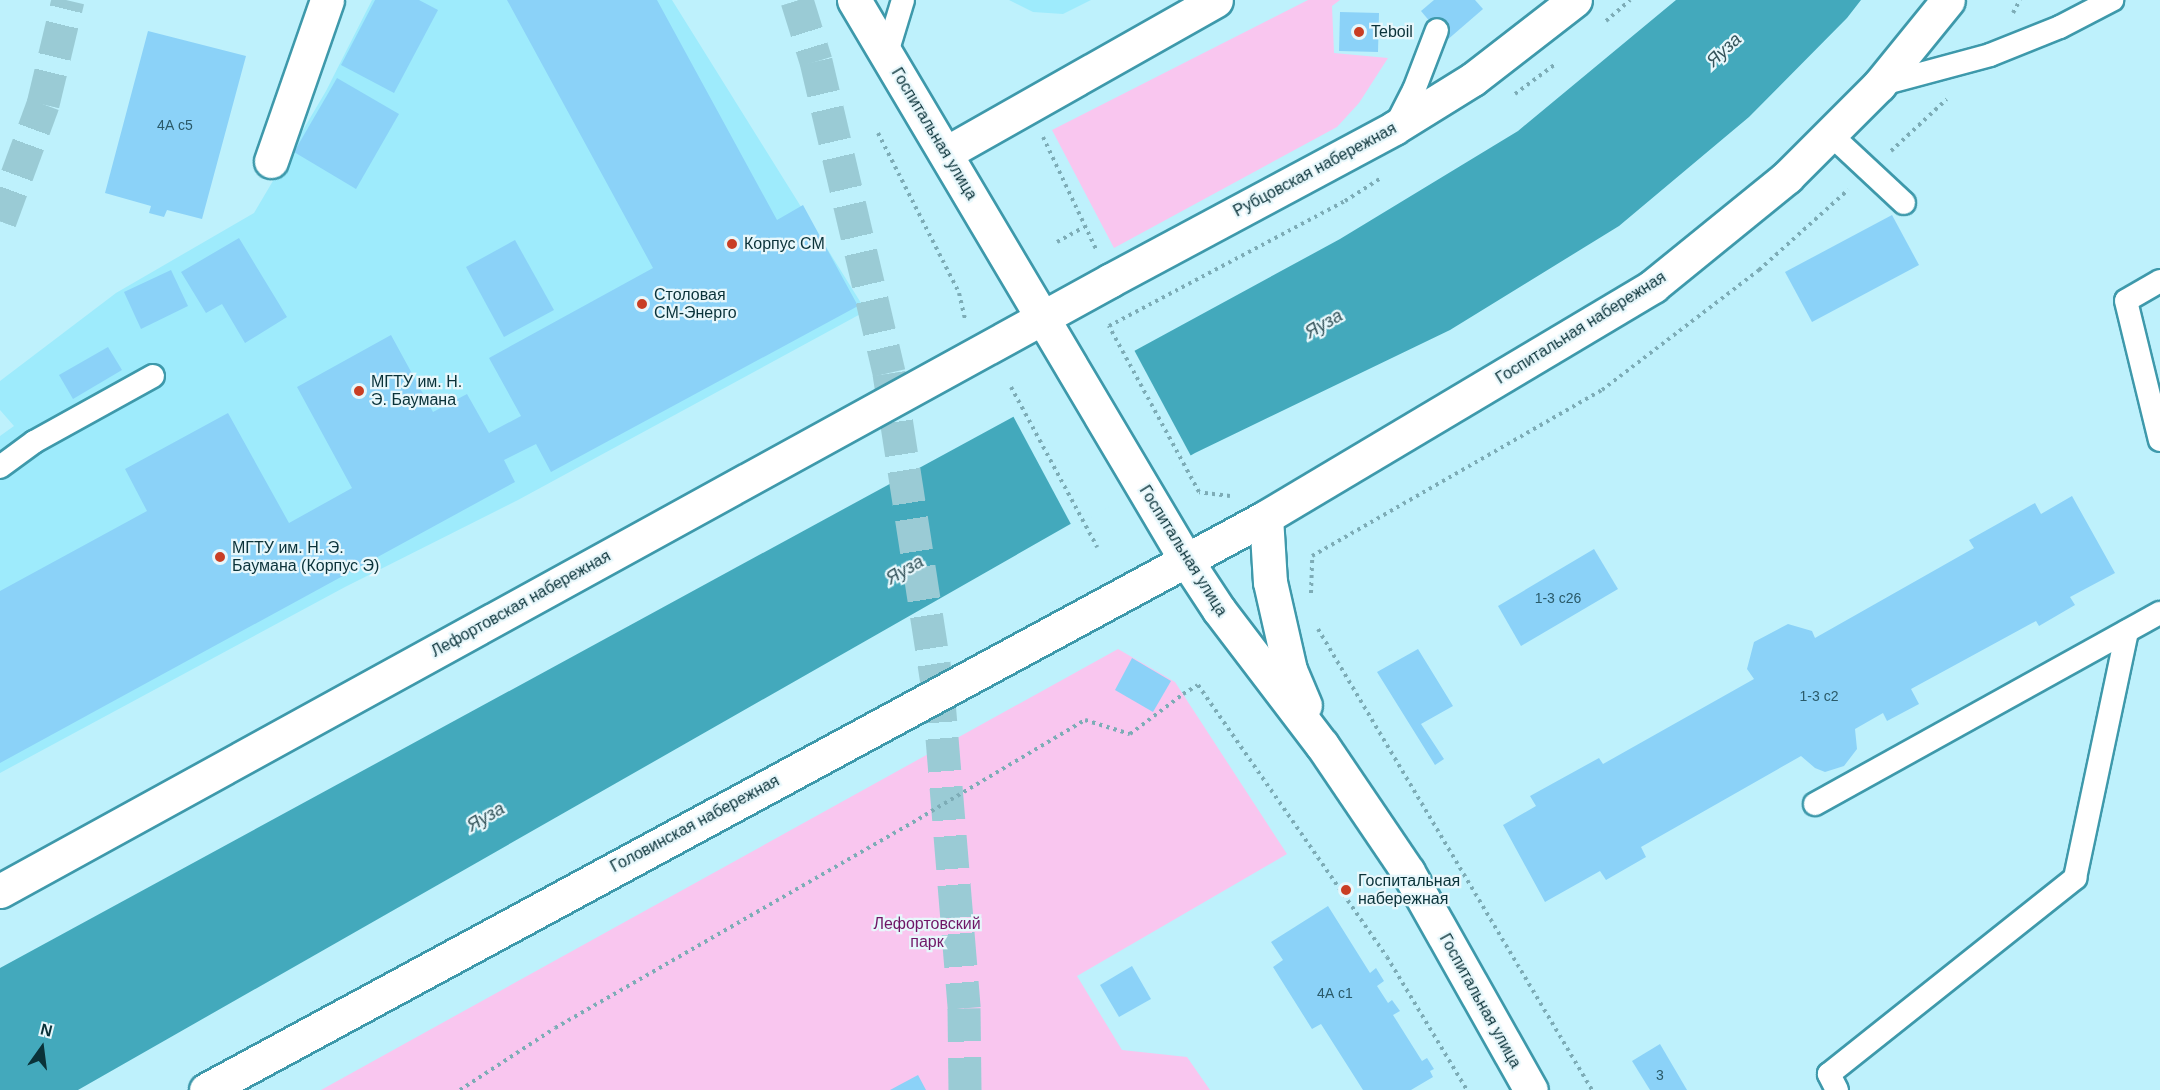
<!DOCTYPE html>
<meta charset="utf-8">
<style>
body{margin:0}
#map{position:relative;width:2160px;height:1090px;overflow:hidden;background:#bef1fc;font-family:Arial,sans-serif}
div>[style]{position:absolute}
.built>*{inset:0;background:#9eebfc}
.green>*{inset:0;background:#f9c6ef}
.water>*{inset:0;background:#43a9bc}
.pier>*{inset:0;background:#bef1fc}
.building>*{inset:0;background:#8bd2f8}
.primary-tunnel>*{height:33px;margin-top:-16.5px;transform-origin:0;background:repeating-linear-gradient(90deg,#9acbd5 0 33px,transparent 0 49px)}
.path>*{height:4px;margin-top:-2px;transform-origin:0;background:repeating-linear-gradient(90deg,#7dacb6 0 3px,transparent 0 7.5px)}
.roads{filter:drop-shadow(2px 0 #3e99ab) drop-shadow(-2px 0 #3e99ab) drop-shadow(0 2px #3e99ab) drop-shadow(0 -2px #3e99ab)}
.service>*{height:22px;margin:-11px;padding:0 11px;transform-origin:11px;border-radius:11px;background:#fff}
.minor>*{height:33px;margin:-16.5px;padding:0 16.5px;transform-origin:16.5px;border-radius:16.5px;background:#fff}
.tertiary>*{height:33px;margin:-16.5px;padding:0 16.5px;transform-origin:16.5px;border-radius:16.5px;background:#fff}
.secondary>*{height:33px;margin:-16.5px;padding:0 16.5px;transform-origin:16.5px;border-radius:16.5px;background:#fff}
.dots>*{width:16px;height:16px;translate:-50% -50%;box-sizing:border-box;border:3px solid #e7f7fb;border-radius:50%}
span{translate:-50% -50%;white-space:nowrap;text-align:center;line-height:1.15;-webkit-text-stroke:4.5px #e7f7fb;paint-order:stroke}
.number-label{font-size:14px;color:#2a5a69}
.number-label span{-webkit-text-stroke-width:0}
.poi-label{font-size:16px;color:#0a3239}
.left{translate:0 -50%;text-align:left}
.street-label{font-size:16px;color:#0a3239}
.park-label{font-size:16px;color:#6f1566}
.water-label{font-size:18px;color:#35545b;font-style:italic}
.north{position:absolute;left:12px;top:1018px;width:60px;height:60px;-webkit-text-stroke:4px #e7f7fb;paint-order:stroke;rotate:14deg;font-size:16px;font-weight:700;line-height:24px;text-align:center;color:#0a3239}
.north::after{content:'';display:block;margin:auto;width:21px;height:27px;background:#0a3239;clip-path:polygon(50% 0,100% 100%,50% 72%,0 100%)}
</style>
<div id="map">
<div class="built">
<i style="clip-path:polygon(372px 0,672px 0,866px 311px,518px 500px,345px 587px,0 773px,0 436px,14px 426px,0 410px,0 381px,116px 293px,254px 213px,326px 91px)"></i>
<i style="clip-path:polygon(1009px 0,1091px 0,1063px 14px,1033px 12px)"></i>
</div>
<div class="green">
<i style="clip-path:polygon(1308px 0,1340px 0,1332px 6px,1334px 53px,1388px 58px,1359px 103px,1337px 127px,1114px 248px,1052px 130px)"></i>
<i style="clip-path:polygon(1118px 649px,1175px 682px,1287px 854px,1077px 976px,1122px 1050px,1187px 1057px,1210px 1090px,321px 1090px)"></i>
</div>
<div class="water">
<i style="clip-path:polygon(1676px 0,1861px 0,1847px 18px,1749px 117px,1619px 226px,1450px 330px,1195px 453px,78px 1090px,0 1090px,0 968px,1340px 239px,1518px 131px)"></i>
</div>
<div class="pier">
<i style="clip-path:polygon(1133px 348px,1192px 458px,1073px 528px,1012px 414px)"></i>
</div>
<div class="building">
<i style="clip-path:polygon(375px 0,419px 0,438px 10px,394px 93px,341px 65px)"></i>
<i style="clip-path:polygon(507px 0,657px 0,777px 220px,803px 205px,858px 306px,551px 472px,536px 444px,504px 460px,515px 482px,0 763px,0 591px,147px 511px,125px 469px,228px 413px,289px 523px,352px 488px,297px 387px,391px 335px,433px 412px,467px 394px,489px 433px,521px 416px,489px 358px,653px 268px)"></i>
<i style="clip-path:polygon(1434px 0,1475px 0,1483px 9px,1446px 41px,1421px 11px)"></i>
<i style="clip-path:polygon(1340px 12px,1379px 13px,1378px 52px,1339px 51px)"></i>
<i style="clip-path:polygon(148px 31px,246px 56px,202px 219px,167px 210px,164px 217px,149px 213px,151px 206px,105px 193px)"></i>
<i style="clip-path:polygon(337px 78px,399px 114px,356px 189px,294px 152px)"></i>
<i style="clip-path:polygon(1892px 215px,1919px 265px,1812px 322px,1785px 272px)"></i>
<i style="clip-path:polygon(239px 238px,287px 317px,245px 343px,222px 304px,206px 313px,181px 272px)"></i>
<i style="clip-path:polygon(515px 240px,554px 310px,504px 337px,466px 267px)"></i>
<i style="clip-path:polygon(171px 270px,188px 306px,141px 329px,124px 292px)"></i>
<i style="clip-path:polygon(108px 347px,122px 370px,73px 399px,59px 375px)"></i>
<i style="clip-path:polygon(2072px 496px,2115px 573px,2070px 597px,2075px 605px,2039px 626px,2036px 621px,1911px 689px,1919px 704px,1887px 721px,1883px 713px,1855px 729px,1857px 749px,1844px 766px,1825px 772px,1815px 768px,1801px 756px,1641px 847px,1646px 857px,1606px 880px,1600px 871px,1545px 902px,1503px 825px,1536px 806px,1530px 796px,1599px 758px,1603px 764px,1754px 679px,1747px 669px,1754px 642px,1788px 624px,1812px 631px,1815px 638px,1974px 548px,1969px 540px,2035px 503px,2041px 514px)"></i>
<i style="clip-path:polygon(1594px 549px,1618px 589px,1521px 646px,1498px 606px)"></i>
<i style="clip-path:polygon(1418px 649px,1453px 706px,1421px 724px,1444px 759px,1435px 765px,1377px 672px)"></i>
<i style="clip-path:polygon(1132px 658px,1171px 681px,1153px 712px,1115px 690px)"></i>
<i style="clip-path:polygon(1328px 906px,1370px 973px,1376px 968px,1384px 981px,1377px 986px,1388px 1003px,1392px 1000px,1400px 1011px,1393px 1015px,1422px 1061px,1427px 1058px,1434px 1069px,1430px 1071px,1433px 1077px,1411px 1090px,1363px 1090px,1321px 1024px,1312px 1029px,1273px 967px,1283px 960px,1271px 942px)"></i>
<i style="clip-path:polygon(1132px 966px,1151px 999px,1119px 1017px,1100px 985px)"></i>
<i style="clip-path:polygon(1660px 1044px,1687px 1090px,1650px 1090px,1632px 1061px)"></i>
<i style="clip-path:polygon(918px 1075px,926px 1090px,890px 1090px)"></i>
</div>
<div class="primary-tunnel">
<i style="left:797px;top:0;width:64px;rotate:72.7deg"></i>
<i style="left:816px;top:61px;width:320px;rotate:76.8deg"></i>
<i style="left:889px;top:373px;width:320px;rotate:81.2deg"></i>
<i style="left:938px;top:689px;width:320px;rotate:85.3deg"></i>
<i style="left:964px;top:1008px;width:82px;rotate:89.3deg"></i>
<i style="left:0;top:221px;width:125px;rotate:-69.8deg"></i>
<i style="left:43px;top:104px;width:107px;rotate:-76.5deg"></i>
</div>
<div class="path">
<i style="left:2013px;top:13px;width:15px;rotate:-62deg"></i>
<i style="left:1606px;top:21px;width:32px;rotate:-41deg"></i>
<i style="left:1515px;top:94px;width:49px;rotate:-36.6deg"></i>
<i style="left:878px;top:133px;width:179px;rotate:63.1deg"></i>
<i style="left:959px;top:293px;width:28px;rotate:77deg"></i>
<i style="left:1043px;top:137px;width:124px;rotate:64.7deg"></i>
<i style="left:1891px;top:151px;width:76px;rotate:-42.9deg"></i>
<i style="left:1057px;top:242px;width:31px;rotate:-29deg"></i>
<i style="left:1011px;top:387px;width:182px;rotate:61.7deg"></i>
<i style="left:1230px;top:496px;width:31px;rotate:-173deg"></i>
<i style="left:1199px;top:492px;width:189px;rotate:-118.5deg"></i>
<i style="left:1109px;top:326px;width:267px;rotate:-27.9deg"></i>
<i style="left:1345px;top:201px;width:43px;rotate:-32.6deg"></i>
<i style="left:1311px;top:593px;width:37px;rotate:-88deg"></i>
<i style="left:1312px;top:556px;width:334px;rotate:-29.8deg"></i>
<i style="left:1602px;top:390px;width:198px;rotate:-37.4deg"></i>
<i style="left:1759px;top:270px;width:120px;rotate:-42deg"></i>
<i style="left:1318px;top:629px;width:536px;rotate:59.27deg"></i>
<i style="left:460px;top:1090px;width:113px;rotate:-33.1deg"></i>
<i style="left:555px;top:1028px;width:427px;rotate:-29.9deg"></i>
<i style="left:925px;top:815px;width:186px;rotate:-30.7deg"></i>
<i style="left:1085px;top:720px;width:47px;rotate:17.3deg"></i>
<i style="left:1130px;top:734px;width:66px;rotate:-37deg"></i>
<i style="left:1183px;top:694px;width:17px;rotate:-31deg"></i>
<i style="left:1198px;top:685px;width:331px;rotate:55.2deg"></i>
<i style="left:1387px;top:957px;width:155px;rotate:59deg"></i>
</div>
<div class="roads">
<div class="service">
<i style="left:886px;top:56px;width:59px;rotate:-73.1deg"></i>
<i style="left:1879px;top:85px;width:115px;rotate:-15.1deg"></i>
<i style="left:1990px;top:55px;width:75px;rotate:-21.8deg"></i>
<i style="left:2060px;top:27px;width:59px;rotate:-27.4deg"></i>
<i style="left:1396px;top:125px;width:39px;rotate:-63deg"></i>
<i style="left:1414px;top:90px;width:64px;rotate:-69deg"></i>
<i style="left:1830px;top:134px;width:101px;rotate:43deg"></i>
<i style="left:2160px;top:281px;width:39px;rotate:150deg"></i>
<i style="left:2126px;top:301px;width:143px;rotate:76.3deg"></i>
<i style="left:0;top:467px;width:42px;rotate:-36.3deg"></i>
<i style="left:34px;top:442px;width:136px;rotate:-29deg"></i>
<i style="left:1815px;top:804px;width:394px;rotate:-29deg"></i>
<i style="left:1837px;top:1090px;width:18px;rotate:-117deg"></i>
<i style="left:1829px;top:1074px;width:315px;rotate:-38.5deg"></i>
<i style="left:2075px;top:878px;width:252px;rotate:-78.1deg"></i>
</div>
<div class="minor">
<i style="left:271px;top:161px;width:170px;rotate:-70.8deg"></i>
</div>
<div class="tertiary">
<i style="left:946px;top:153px;width:310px;rotate:-29.5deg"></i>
</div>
<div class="secondary">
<i style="left:854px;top:0;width:651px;rotate:59.34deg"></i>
<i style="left:1186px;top:560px;width:60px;rotate:56.6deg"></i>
<i style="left:1219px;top:610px;width:170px;rotate:52.7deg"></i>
<i style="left:1322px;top:745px;width:153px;rotate:55.9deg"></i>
<i style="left:1408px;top:872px;width:250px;rotate:60.6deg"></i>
<i style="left:1266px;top:517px;width:65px;rotate:86.5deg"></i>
<i style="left:1270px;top:582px;width:90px;rotate:77.2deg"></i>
<i style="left:1290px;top:670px;width:38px;rotate:67deg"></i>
<i style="left:0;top:891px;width:1268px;rotate:-28.81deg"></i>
<i style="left:1111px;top:280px;width:321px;rotate:-28.2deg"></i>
<i style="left:1394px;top:128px;width:93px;rotate:-31.8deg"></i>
<i style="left:1473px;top:79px;width:129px;rotate:-37.8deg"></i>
<i style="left:206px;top:1090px;width:1205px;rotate:-28.39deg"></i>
<i style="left:1266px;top:517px;width:451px;rotate:-30.8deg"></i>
<i style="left:1653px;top:286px;width:173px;rotate:-39.1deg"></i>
<i style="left:1787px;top:177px;width:130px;rotate:-45deg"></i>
<i style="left:1879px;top:85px;width:109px;rotate:-50.9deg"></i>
</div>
</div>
<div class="dots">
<i style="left:1359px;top:32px;background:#c93e24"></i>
<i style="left:732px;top:244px;background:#c93e24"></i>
<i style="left:642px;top:304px;background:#c93e24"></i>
<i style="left:359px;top:391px;background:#c93e24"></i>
<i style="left:220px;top:557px;background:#c93e24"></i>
<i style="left:1346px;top:890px;background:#c93e24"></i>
</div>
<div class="number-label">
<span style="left:175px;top:125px">4А с5</span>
<span style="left:1558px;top:598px">1-3 с26</span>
<span style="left:1819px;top:696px">1-3 с2</span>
<span style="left:1335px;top:993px">4А с1</span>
<span style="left:1660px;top:1075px">3</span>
</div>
<div class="poi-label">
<span class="left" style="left:1371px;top:32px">Teboil</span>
<span class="left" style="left:744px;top:244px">Корпус СМ</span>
<span class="left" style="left:654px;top:304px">Столовая<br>СМ-Энерго</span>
<span class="left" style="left:371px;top:391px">МГТУ им. Н.<br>Э. Баумана</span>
<span class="left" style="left:232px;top:557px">МГТУ им. Н. Э.<br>Баумана (Корпус Э)</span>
<span class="left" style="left:1358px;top:890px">Госпитальная<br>набережная</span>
</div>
<div class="street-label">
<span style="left:934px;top:134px;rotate:59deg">Госпитальная улица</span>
<span style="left:1315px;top:170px;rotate:-28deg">Рубцовская набережная</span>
<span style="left:1581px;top:328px;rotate:-32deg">Госпитальная набережная</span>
<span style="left:1183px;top:551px;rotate:58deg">Госпитальная улица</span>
<span style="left:521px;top:604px;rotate:-29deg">Лефортовская набережная</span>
<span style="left:695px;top:824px;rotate:-28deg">Головинская набережная</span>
<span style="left:1480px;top:1001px;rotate:61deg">Госпитальная улица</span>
</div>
<div class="park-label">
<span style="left:927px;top:933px">Лефортовский<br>парк</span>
</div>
<div class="water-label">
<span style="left:1724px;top:50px;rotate:-43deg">Яуза</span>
<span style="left:1324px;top:324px;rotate:-30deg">Яуза</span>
<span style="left:905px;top:570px;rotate:-30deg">Яуза</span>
<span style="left:486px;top:817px;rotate:-30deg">Яуза</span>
</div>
<div class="north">N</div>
</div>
